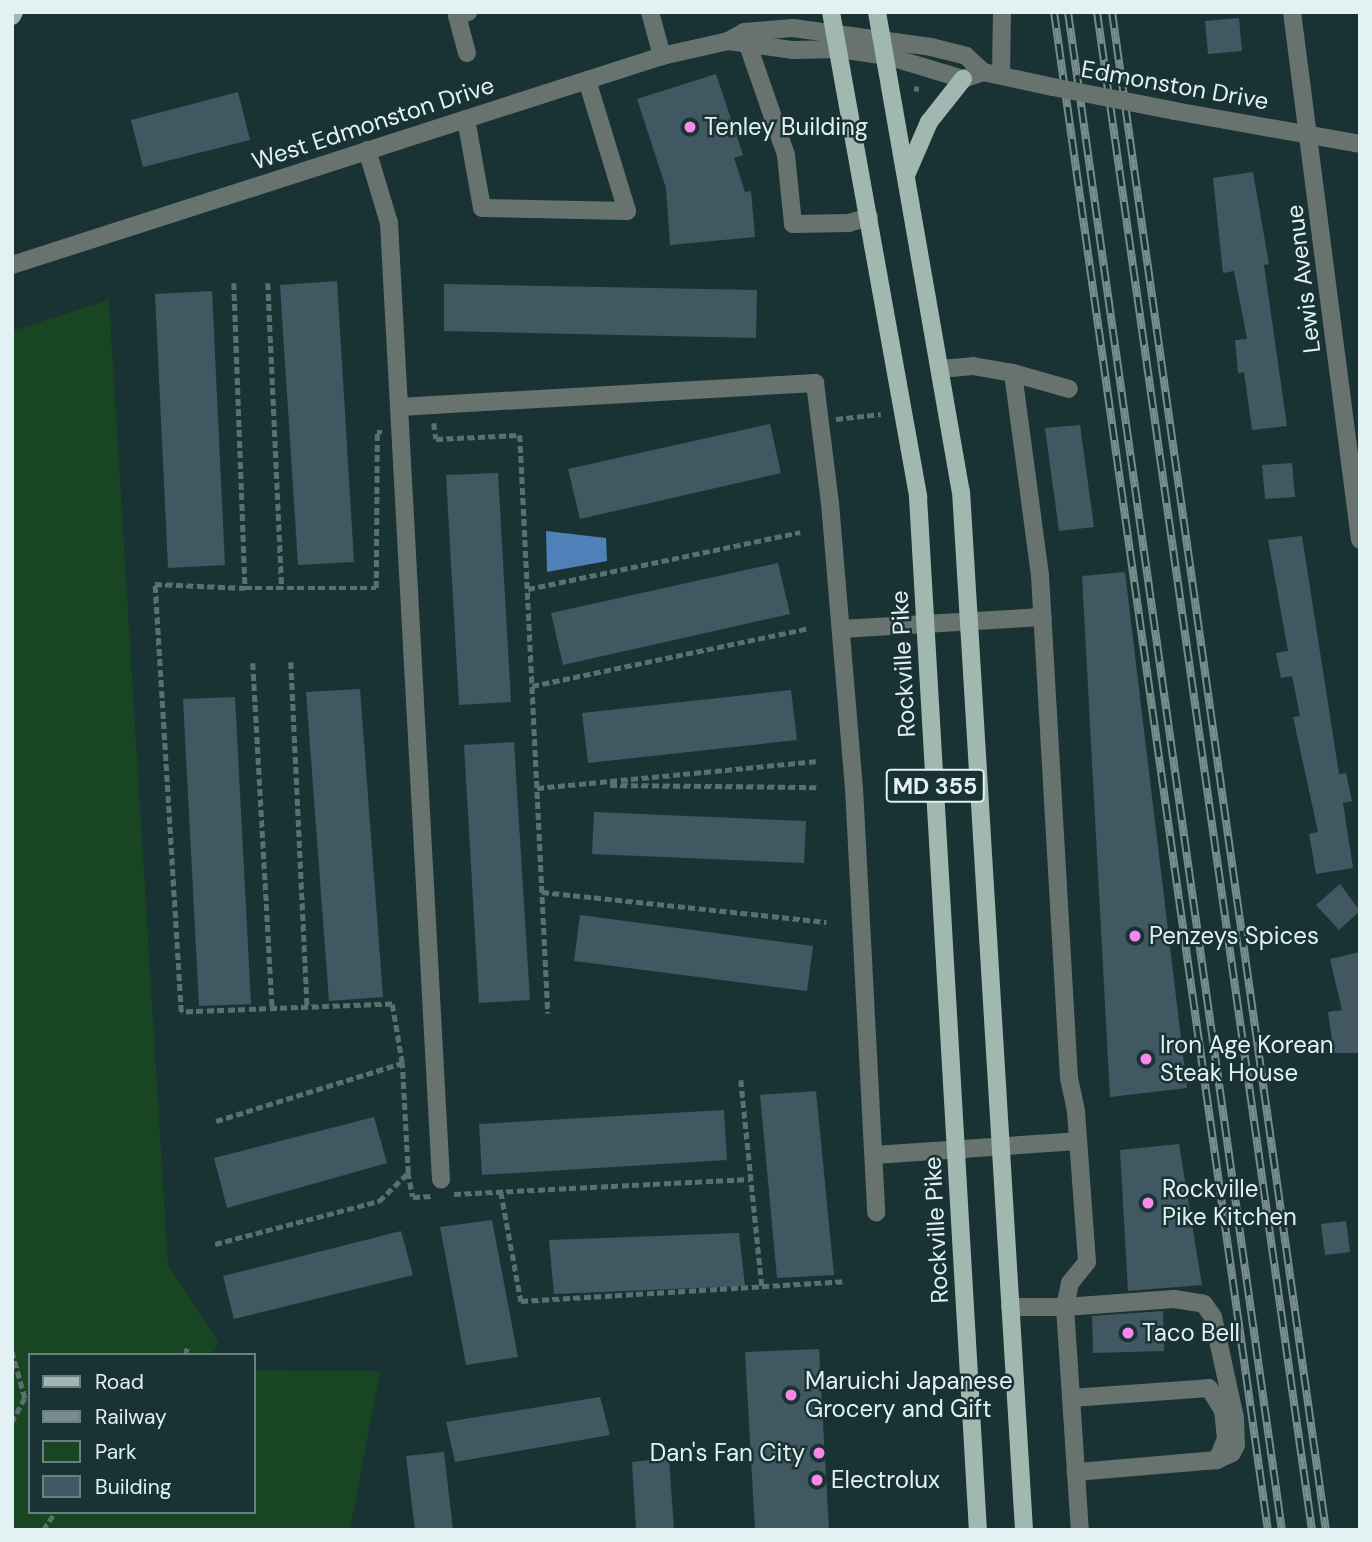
<!DOCTYPE html>
<style>
body{margin:0}
#map{position:relative;width:1372px;height:1542px;overflow:hidden;background:#193335;font-family:"DM Sans",sans-serif}
div>[style]{position:absolute}
.green>*{inset:0;background:#184522}
.water>*{inset:0;background:#4f80b8}
.building>*{inset:0;background:#415761}
.path>*{height:4.5px;margin-top:-2.25px;transform-origin:0;background:repeating-linear-gradient(90deg,#597072 0 7px,transparent 0 10.5px)}
.minor>*{height:18px;margin:-9px;padding:0 9px;transform-origin:9px;border-radius:9px;background:#687370}
.major>*{height:18px;margin:-9px;padding:0 9px;transform-origin:9px;border-radius:9px;background:#a1b8b0}
.rail>*{height:8px;margin-top:-4px;transform-origin:0;background:repeating-linear-gradient(90deg,#193335 0 16px,#778c8d 0 32px);box-sizing:border-box;border-block:2px solid #778c8d}
.minor-bridge>*{height:18px;margin:-9px;padding:0 9px;transform-origin:9px;border-radius:9px;background:#687370}
.dots>*{width:19px;height:19px;translate:-50% -50%;box-sizing:border-box;border:4px solid #193335;border-radius:50%}
span{translate:-50% -50%;white-space:nowrap;text-align:center;line-height:1.15;-webkit-text-stroke:5px #193335;paint-order:stroke}
.shield-label span{padding:2px 5px;background:#193335;border:2px solid;border-radius:5px;-webkit-text-stroke-width:0}
.shield-label{font-size:23px;color:#e2f1f2;font-weight:700}
.street-label{font-size:24px;color:#e2f1f2}
.poi-label{font-size:24px;color:#e2f1f2}
.left{translate:0 -50%;text-align:left}
.right{translate:-100% -50%;text-align:right}
.frame{position:absolute;inset:0;border:14px solid #e2f1f2;pointer-events:none}
.legend{position:absolute;left:28px;top:1353px;width:228px;height:161px;box-sizing:border-box;background:#193335;border:2px solid #697f81;margin:0;padding:9px 12px;list-style:none;font-size:21px;color:#e2f1f2}
.legend li{display:flex;align-items:center;gap:14px;height:35px}
.legend b{width:35px;border:2px solid #697f81}
</style>
<div id="map">
<div class="green">
<i style="clip-path:polygon(109px 300px,168px 1265px,218px 1342px,213px 1355px,30px 1355px,30px 1512px,254px 1512px,254px 1370px,380px 1371px,350px 1530px,12px 1530px,12px 331px)"></i>
</div>
<div class="water">
<i style="clip-path:polygon(546px 531px,606px 538px,607px 561px,547px 572px)"></i>
</div>
<div class="building">
<i style="clip-path:polygon(1239px 18px,1242px 51px,1208px 54px,1205px 21px)"></i>
<i style="clip-path:polygon(716px 74px,743px 155px,734px 158px,745px 192px,751px 191px,755px 237px,670px 245px,666px 188px,637px 99px)"></i>
<i style="clip-path:polygon(238px 92px,250px 140px,143px 167px,131px 120px)"></i>
<i style="clip-path:polygon(1253px 172px,1269px 264px,1264px 265px,1287px 426px,1252px 430px,1244px 372px,1238px 373px,1235px 340px,1247px 339px,1234px 271px,1223px 273px,1213px 178px)"></i>
<i style="clip-path:polygon(337px 281px,354px 562px,298px 565px,280px 285px)"></i>
<i style="clip-path:polygon(444px 284px,757px 290px,756px 338px,444px 331px)"></i>
<i style="clip-path:polygon(212px 291px,225px 565px,168px 568px,155px 294px)"></i>
<i style="clip-path:polygon(770px 424px,781px 473px,580px 519px,568px 469px)"></i>
<i style="clip-path:polygon(1080px 425px,1094px 527px,1059px 531px,1045px 428px)"></i>
<i style="clip-path:polygon(1292px 463px,1295px 497px,1265px 499px,1262px 465px)"></i>
<i style="clip-path:polygon(498px 473px,511px 702px,459px 705px,446px 475px)"></i>
<i style="clip-path:polygon(1302px 536px,1339px 774px,1346px 773px,1352px 801px,1343px 803px,1353px 868px,1316px 874px,1309px 834px,1318px 832px,1293px 717px,1300px 716px,1292px 676px,1281px 678px,1276px 653px,1288px 651px,1268px 540px)"></i>
<i style="clip-path:polygon(778px 563px,790px 614px,563px 665px,551px 613px)"></i>
<i style="clip-path:polygon(1125px 572px,1187px 1088px,1110px 1097px,1082px 576px)"></i>
<i style="clip-path:polygon(360px 689px,383px 997px,329px 1001px,306px 692px)"></i>
<i style="clip-path:polygon(791px 690px,797px 740px,588px 763px,582px 713px)"></i>
<i style="clip-path:polygon(235px 697px,251px 1004px,199px 1006px,183px 699px)"></i>
<i style="clip-path:polygon(514px 742px,530px 1000px,479px 1003px,464px 745px)"></i>
<i style="clip-path:polygon(594px 812px,806px 821px,804px 863px,592px 854px)"></i>
<i style="clip-path:polygon(1340px 884px,1360px 911px,1339px 930px,1316px 905px)"></i>
<i style="clip-path:polygon(580px 915px,813px 946px,807px 991px,574px 961px)"></i>
<i style="clip-path:polygon(1360px 952px,1360px 1053px,1334px 1053px,1328px 1012px,1342px 1010px,1330px 959px)"></i>
<i style="clip-path:polygon(816px 1091px,834px 1275px,777px 1278px,760px 1095px)"></i>
<i style="clip-path:polygon(724px 1110px,727px 1160px,482px 1175px,479px 1124px)"></i>
<i style="clip-path:polygon(374px 1117px,387px 1163px,227px 1208px,214px 1158px)"></i>
<i style="clip-path:polygon(1179px 1144px,1202px 1285px,1128px 1291px,1120px 1150px)"></i>
<i style="clip-path:polygon(492px 1220px,518px 1357px,466px 1365px,440px 1227px)"></i>
<i style="clip-path:polygon(1346px 1221px,1350px 1252px,1325px 1255px,1321px 1224px)"></i>
<i style="clip-path:polygon(401px 1231px,413px 1275px,234px 1319px,223px 1276px)"></i>
<i style="clip-path:polygon(739px 1233px,745px 1286px,554px 1294px,549px 1240px)"></i>
<i style="clip-path:polygon(1163px 1311px,1164px 1351px,1093px 1353px,1092px 1316px)"></i>
<i style="clip-path:polygon(819px 1349px,829px 1530px,755px 1530px,745px 1352px)"></i>
<i style="clip-path:polygon(600px 1397px,610px 1435px,455px 1462px,446px 1422px)"></i>
<i style="clip-path:polygon(444px 1452px,453px 1530px,415px 1530px,406px 1456px)"></i>
<i style="clip-path:polygon(669px 1458px,674px 1530px,636px 1530px,632px 1462px)"></i>
</div>
<div class="path">
<i style="left:914px;top:88px;width:5px;rotate:11deg"></i>
<i style="left:234px;top:283px;width:305px;rotate:87.9deg"></i>
<i style="left:245px;top:588px;width:131px"></i>
<i style="left:376px;top:588px;width:156px;rotate:-89.6deg"></i>
<i style="left:377px;top:432px;width:5px"></i>
<i style="left:268px;top:283px;width:306px;rotate:87.4deg"></i>
<i style="left:836px;top:419px;width:45px;rotate:-6.3deg"></i>
<i style="left:434px;top:423px;width:16px;rotate:83deg"></i>
<i style="left:436px;top:439px;width:84px;rotate:-2.7deg"></i>
<i style="left:520px;top:435px;width:579px;rotate:87.23deg"></i>
<i style="left:528px;top:589px;width:278px;rotate:-11.8deg"></i>
<i style="left:291px;top:662px;width:345px;rotate:87.3deg"></i>
<i style="left:253px;top:663px;width:346px;rotate:86.8deg"></i>
<i style="left:532px;top:686px;width:283px;rotate:-11.8deg"></i>
<i style="left:610px;top:785px;width:208px;rotate:0.6deg"></i>
<i style="left:537px;top:788px;width:280px;rotate:-5.5deg"></i>
<i style="left:542px;top:892px;width:286px;rotate:6deg"></i>
<i style="left:741px;top:1080px;width:209px;rotate:84.2deg"></i>
<i style="left:216px;top:1121px;width:195px;rotate:-17.3deg"></i>
<i style="left:402px;top:1063px;width:60px;rotate:-99.6deg"></i>
<i style="left:392px;top:1004px;width:211px;rotate:177.8deg"></i>
<i style="left:181px;top:1012px;width:429px;rotate:-93.5deg"></i>
<i style="left:155px;top:584px;width:90px;rotate:2.5deg"></i>
<i style="left:408px;top:1172px;width:25px;rotate:79deg"></i>
<i style="left:413px;top:1197px;width:19px;rotate:-3deg"></i>
<i style="left:501px;top:1192px;width:111px;rotate:79.6deg"></i>
<i style="left:521px;top:1301px;width:324px;rotate:-3.5deg"></i>
<i style="left:454px;top:1194px;width:297px;rotate:-2.9deg"></i>
<i style="left:215px;top:1244px;width:170px;rotate:-14.7deg"></i>
<i style="left:379px;top:1201px;width:40px;rotate:-44deg"></i>
<i style="left:408px;top:1173px;width:110px;rotate:-93.1deg"></i>
<i style="left:12px;top:1351px;width:49px;rotate:74.5deg"></i>
<i style="left:25px;top:1398px;width:27px;rotate:118deg"></i>
<i style="left:185px;top:1355px;width:10px;rotate:-73deg"></i>
<i style="left:43px;top:1530px;width:22px;rotate:-56deg"></i>
</div>
<div class="minor">
<i style="left:650px;top:12px;width:46px;rotate:74.7deg"></i>
<i style="left:1292px;top:12px;width:532px;rotate:82.66deg"></i>
<i style="left:728px;top:41px;width:66px;rotate:7.9deg"></i>
<i style="left:793px;top:50px;width:46px;rotate:-1.2deg"></i>
<i style="left:839px;top:49px;width:49px;rotate:8.3deg"></i>
<i style="left:887px;top:56px;width:79px;rotate:16.8deg"></i>
<i style="left:963px;top:79px;width:21px;rotate:-19deg"></i>
<i style="left:983px;top:72px;width:72px;rotate:12.1deg"></i>
<i style="left:748px;top:45px;width:116px;rotate:70.9deg"></i>
<i style="left:786px;top:155px;width:69px;rotate:84.2deg"></i>
<i style="left:793px;top:224px;width:56px;rotate:-1deg"></i>
<i style="left:849px;top:223px;width:21px;rotate:-17deg"></i>
<i style="left:467px;top:53px;width:38px;rotate:-105deg"></i>
<i style="left:457px;top:16px;width:12px;rotate:-20deg"></i>
<i style="left:1001px;top:75px;width:63px;rotate:-89.1deg"></i>
<i style="left:1175px;top:111px;width:188px;rotate:10.1deg"></i>
<i style="left:466px;top:119px;width:90px;rotate:79.8deg"></i>
<i style="left:482px;top:208px;width:145px;rotate:1.2deg"></i>
<i style="left:627px;top:211px;width:137px;rotate:-107deg"></i>
<i style="left:367px;top:150px;width:76px;rotate:73.2deg"></i>
<i style="left:389px;top:223px;width:958px;rotate:86.89deg"></i>
<i style="left:12px;top:265px;width:683px;rotate:-17.82deg"></i>
<i style="left:662px;top:56px;width:68px;rotate:-12.8deg"></i>
<i style="left:728px;top:41px;width:18px;rotate:-29deg"></i>
<i style="left:744px;top:32px;width:49px;rotate:-4.7deg"></i>
<i style="left:793px;top:28px;width:139px;rotate:7.8deg"></i>
<i style="left:931px;top:47px;width:36px;rotate:14deg"></i>
<i style="left:966px;top:56px;width:23px;rotate:43deg"></i>
<i style="left:940px;top:369px;width:33px;rotate:-5deg"></i>
<i style="left:973px;top:366px;width:41px;rotate:9.9deg"></i>
<i style="left:1013px;top:373px;width:204px;rotate:82.4deg"></i>
<i style="left:1040px;top:575px;width:504px;rotate:86.7deg"></i>
<i style="left:1069px;top:1078px;width:35px;rotate:78deg"></i>
<i style="left:1076px;top:1112px;width:150px;rotate:85.8deg"></i>
<i style="left:1087px;top:1262px;width:27px;rotate:129deg"></i>
<i style="left:1070px;top:1283px;width:25px;rotate:102deg"></i>
<i style="left:1065px;top:1307px;width:109px;rotate:-4.2deg"></i>
<i style="left:1174px;top:1299px;width:30px;rotate:9deg"></i>
<i style="left:1204px;top:1304px;width:16px;rotate:55deg"></i>
<i style="left:1213px;top:1317px;width:103px;rotate:77.7deg"></i>
<i style="left:1235px;top:1418px;width:27px;rotate:88deg"></i>
<i style="left:1236px;top:1445px;width:9px;rotate:117deg"></i>
<i style="left:1232px;top:1453px;width:17px;rotate:155deg"></i>
<i style="left:1013px;top:373px;width:58px;rotate:15.9deg"></i>
<i style="left:399px;top:407px;width:417px;rotate:-3.3deg"></i>
<i style="left:815px;top:383px;width:121px;rotate:82.9deg"></i>
<i style="left:830px;top:503px;width:286px;rotate:85.2deg"></i>
<i style="left:854px;top:788px;width:425px;rotate:87deg"></i>
<i style="left:841px;top:629px;width:202px;rotate:-3.4deg"></i>
<i style="left:874px;top:1155px;width:204px;rotate:-3.9deg"></i>
<i style="left:1010px;top:1307px;width:55px"></i>
<i style="left:1065px;top:1307px;width:224px;rotate:86.2deg"></i>
<i style="left:1071px;top:1398px;width:138px;rotate:-4.1deg"></i>
<i style="left:1209px;top:1388px;width:26px;rotate:58deg"></i>
<i style="left:1223px;top:1410px;width:29px;rotate:84deg"></i>
<i style="left:1226px;top:1439px;width:23px;rotate:113deg"></i>
<i style="left:1217px;top:1460px;width:142px;rotate:175.1deg"></i>
</div>
<div class="major">
<i style="left:831px;top:12px;width:493px;rotate:79.8deg"></i>
<i style="left:918px;top:497px;width:1035px;rotate:86.68deg"></i>
<i style="left:877px;top:12px;width:486px;rotate:80.1deg"></i>
<i style="left:961px;top:491px;width:1041px;rotate:86.53deg"></i>
<i style="left:12px;top:16px;width:4px;rotate:-63deg"></i>
<i style="left:907px;top:173px;width:56px;rotate:-66.7deg"></i>
<i style="left:929px;top:122px;width:55px;rotate:-51.7deg"></i>
</div>
<div class="rail">
<i style="left:1054px;top:12px;width:1533px;rotate:81.98deg"></i>
<i style="left:1068px;top:12px;width:1533px;rotate:81.98deg"></i>
<i style="left:1097px;top:12px;width:1533px;rotate:81.94deg"></i>
<i style="left:1112px;top:12px;width:1533px;rotate:81.98deg"></i>
</div>
<div class="minor-bridge">
<i style="left:1053px;top:87px;width:124px;rotate:11.1deg"></i>
</div>
<div class="dots">
<i style="left:690px;top:127px;background:#f888ea"></i>
<i style="left:1135px;top:936px;background:#f888ea"></i>
<i style="left:1146px;top:1059px;background:#f888ea"></i>
<i style="left:1148px;top:1203px;background:#f888ea"></i>
<i style="left:1128px;top:1333px;background:#f888ea"></i>
<i style="left:791px;top:1395px;background:#f888ea"></i>
<i style="left:819px;top:1453px;background:#f888ea"></i>
<i style="left:817px;top:1480px;background:#f888ea"></i>
</div>
<div class="shield-label">
<span style="left:935px;top:786px">MD 355</span>
</div>
<div class="street-label">
<span style="left:1175px;top:85px;rotate:10deg">Edmonston Drive</span>
<span style="left:373px;top:123px;rotate:-18deg">West Edmonston Drive</span>
<span style="left:1303px;top:279px;rotate:-97deg">Lewis Avenue</span>
<span style="left:903px;top:664px;rotate:-93deg">Rockville Pike</span>
<span style="left:936px;top:1230px;rotate:-93deg">Rockville Pike</span>
</div>
<div class="poi-label">
<span class="left" style="left:704px;top:127px">Tenley Building</span>
<span class="left" style="left:1149px;top:936px">Penzeys Spices</span>
<span class="left" style="left:1160px;top:1059px">Iron Age Korean<br>Steak House</span>
<span class="left" style="left:1162px;top:1203px">Rockville<br>Pike Kitchen</span>
<span class="left" style="left:1142px;top:1333px">Taco Bell</span>
<span class="left" style="left:805px;top:1395px">Maruichi Japanese<br>Grocery and Gift</span>
<span class="right" style="left:805px;top:1453px">Dan's Fan City</span>
<span class="left" style="left:831px;top:1480px">Electrolux</span>
</div>
<div class="frame"></div>
<ul class="legend">
<li><b style="height:9px;background:#a1b8b0"></b>Road</li>
<li><b style="height:9px;background:#778c8d"></b>Railway</li>
<li><b style="height:19px;background:#184522"></b>Park</li>
<li><b style="height:19px;background:#415761"></b>Building</li>
</ul>
</div>
